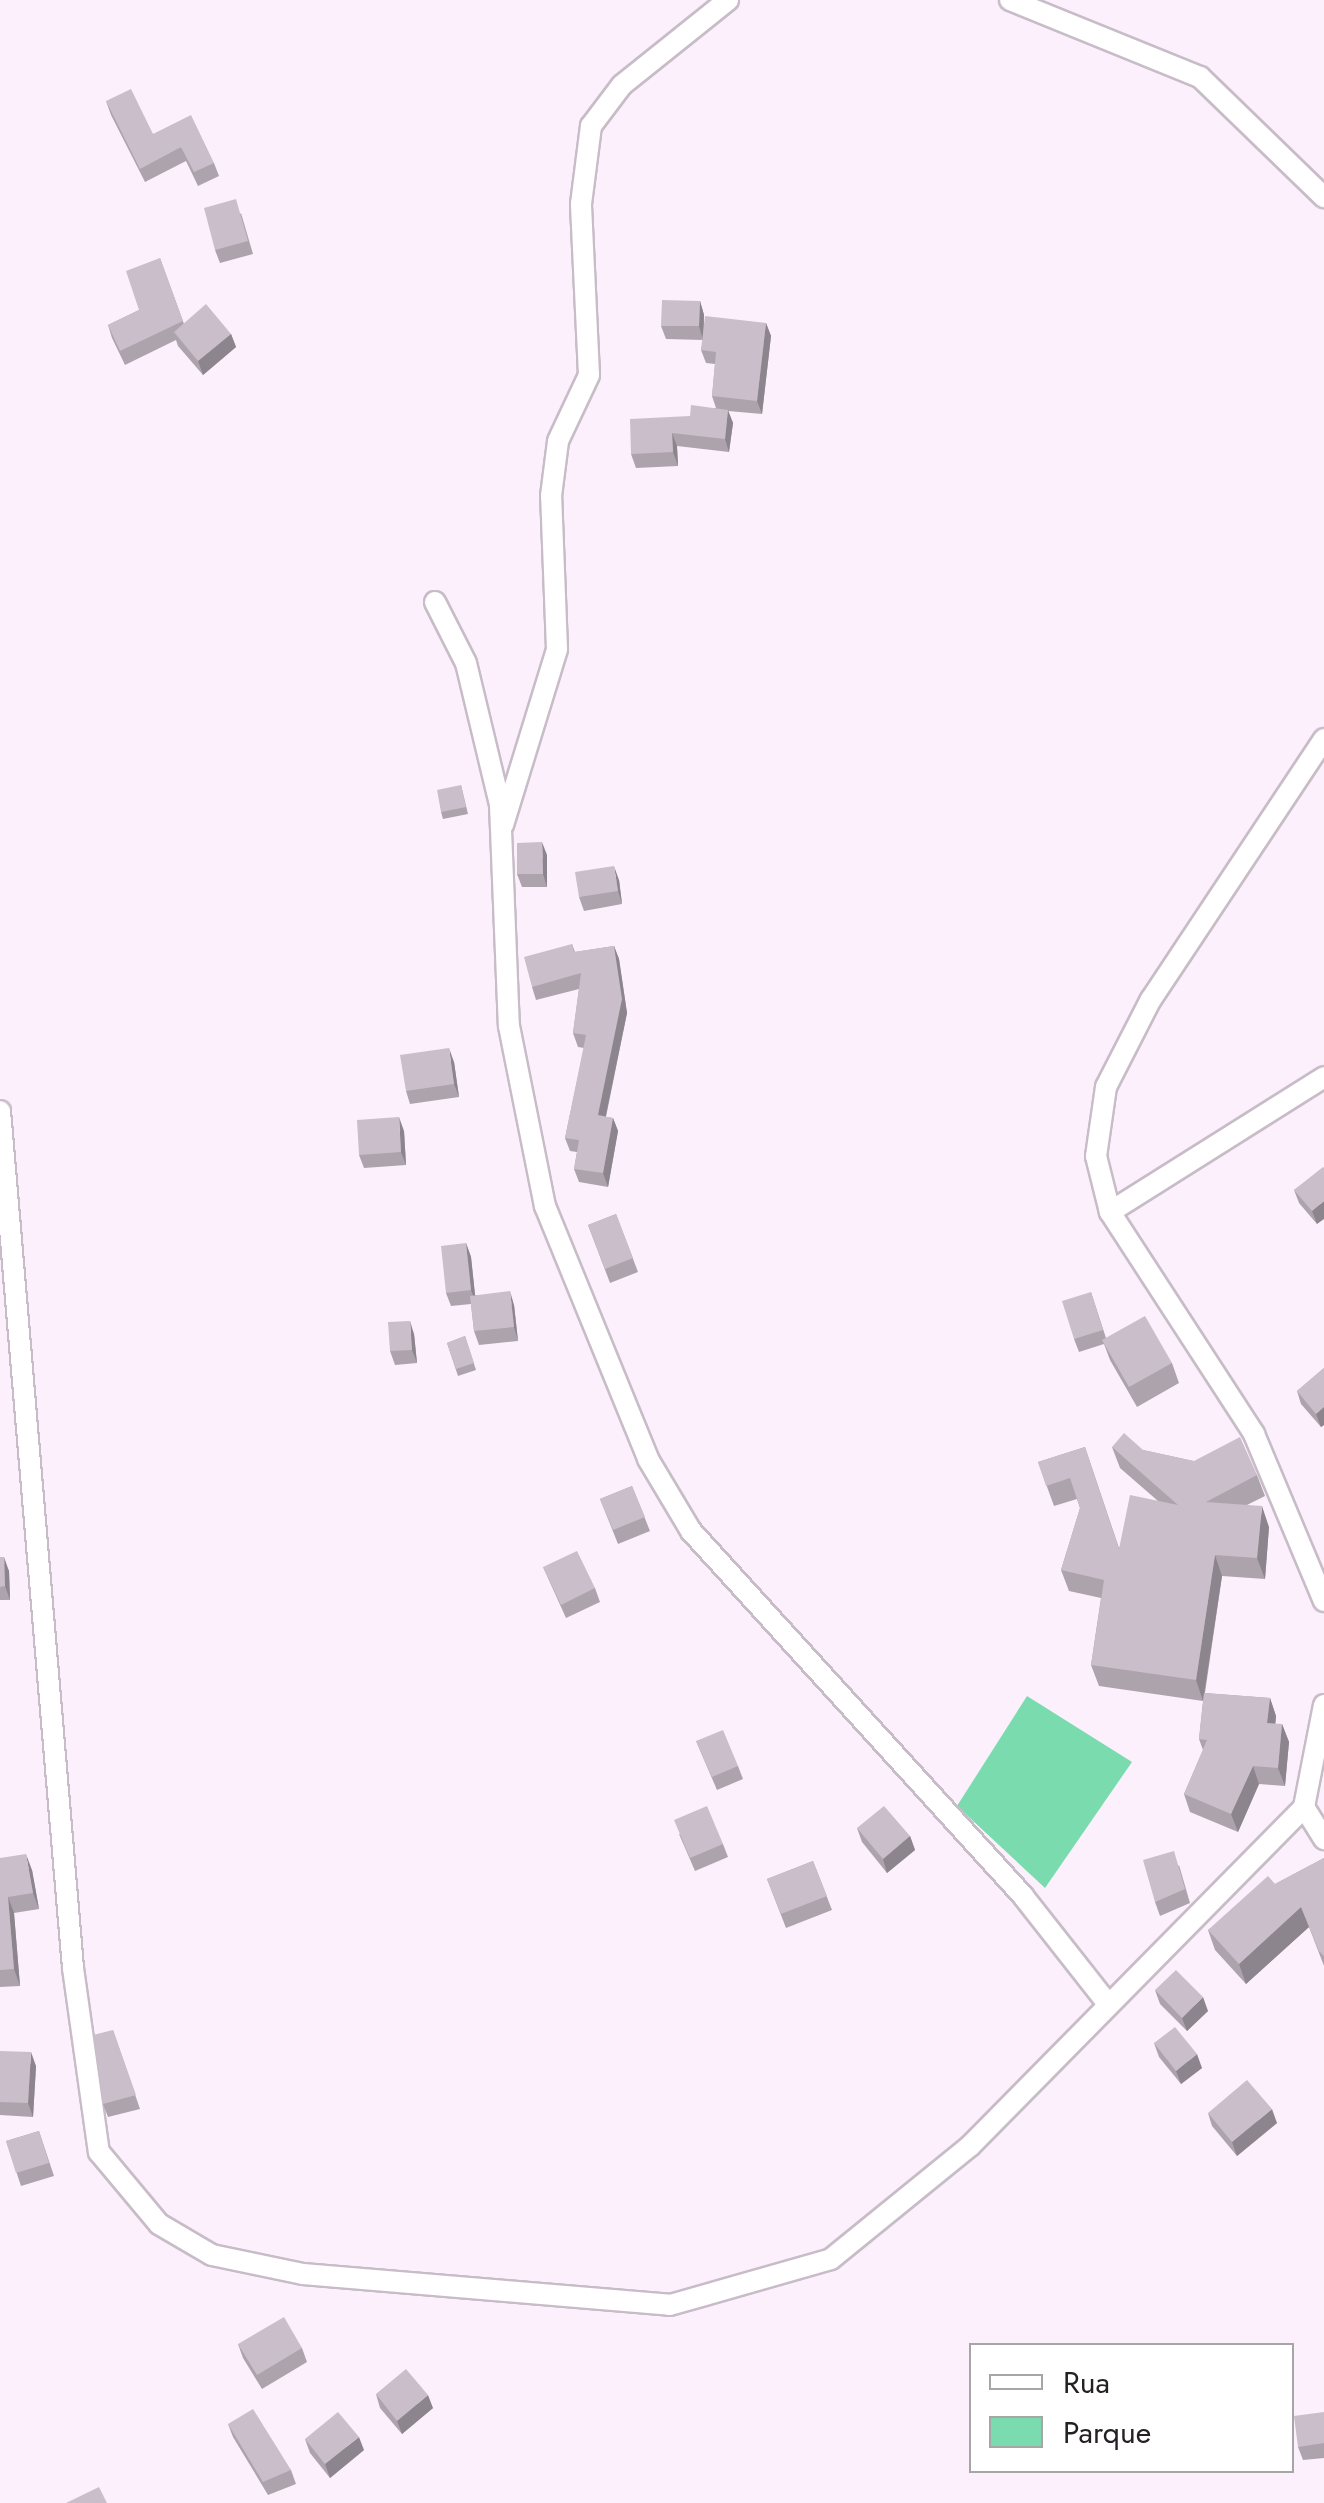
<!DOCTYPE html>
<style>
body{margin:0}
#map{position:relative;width:1324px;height:2503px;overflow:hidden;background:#fcf0fc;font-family:Jost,sans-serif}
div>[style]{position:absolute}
.green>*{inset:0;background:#7adcae}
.roads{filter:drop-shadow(2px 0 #c7bcc7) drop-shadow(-2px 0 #c7bcc7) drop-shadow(0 2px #c7bcc7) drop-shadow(0 -2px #c7bcc7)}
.street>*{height:20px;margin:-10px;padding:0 10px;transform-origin:10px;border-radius:10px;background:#fff}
.wall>*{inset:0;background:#ada3ad}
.shaded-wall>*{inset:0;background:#8d858d}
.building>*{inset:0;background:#c9bec9}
span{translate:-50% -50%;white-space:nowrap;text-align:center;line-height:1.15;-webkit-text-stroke:8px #fff;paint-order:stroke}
.legend{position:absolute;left:969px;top:2343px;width:325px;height:130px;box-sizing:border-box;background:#fff;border:2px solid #a7a6a7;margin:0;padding:12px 18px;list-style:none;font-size:30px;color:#242024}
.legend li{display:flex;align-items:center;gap:20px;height:50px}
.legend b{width:50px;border:2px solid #a7a6a7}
</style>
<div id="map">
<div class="green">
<i style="clip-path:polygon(1027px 1696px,1132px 1762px,1045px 1888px,957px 1806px)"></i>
</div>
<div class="roads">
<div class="street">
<i style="left:1010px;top:0;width:205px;rotate:22.1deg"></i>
<i style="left:1200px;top:77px;width:173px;rotate:44.1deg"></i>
<i style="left:435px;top:602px;width:68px;rotate:63.1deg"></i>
<i style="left:466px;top:663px;width:146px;rotate:76.5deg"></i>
<i style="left:500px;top:805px;width:221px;rotate:87.7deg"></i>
<i style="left:509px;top:1026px;width:184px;rotate:78.7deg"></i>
<i style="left:545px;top:1206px;width:273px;rotate:67.8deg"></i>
<i style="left:648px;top:1459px;width:84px;rotate:59.2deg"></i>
<i style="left:691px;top:1531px;width:493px;rotate:47.7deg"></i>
<i style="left:1023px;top:1896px;width:137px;rotate:51.8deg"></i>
<i style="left:1324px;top:739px;width:312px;rotate:123.6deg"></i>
<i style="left:1151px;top:999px;width:99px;rotate:117.1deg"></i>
<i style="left:1106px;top:1087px;width:70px;rotate:98.2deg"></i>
<i style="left:1096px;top:1156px;width:58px;rotate:76deg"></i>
<i style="left:1110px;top:1212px;width:265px;rotate:57deg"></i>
<i style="left:1254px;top:1434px;width:181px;rotate:67.3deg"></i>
<i style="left:503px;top:825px;width:184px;rotate:-72.9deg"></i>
<i style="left:557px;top:649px;width:153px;rotate:-92.2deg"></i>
<i style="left:551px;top:496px;width:55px;rotate:-82.7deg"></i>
<i style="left:558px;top:441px;width:73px;rotate:-64.8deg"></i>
<i style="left:589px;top:375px;width:171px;rotate:-92.7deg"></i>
<i style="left:581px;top:204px;width:79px;rotate:-82.7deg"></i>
<i style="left:591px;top:126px;width:51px;rotate:-52.9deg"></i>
<i style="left:622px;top:85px;width:136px;rotate:-38.7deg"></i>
<i style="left:0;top:1111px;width:860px;rotate:85.13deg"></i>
<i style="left:73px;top:1968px;width:186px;rotate:82deg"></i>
<i style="left:99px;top:2152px;width:94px;rotate:50.2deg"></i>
<i style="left:159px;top:2224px;width:61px;rotate:30.3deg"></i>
<i style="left:212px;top:2255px;width:93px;rotate:11.8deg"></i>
<i style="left:303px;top:2274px;width:368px;rotate:4.8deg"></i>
<i style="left:670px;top:2305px;width:167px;rotate:-15.9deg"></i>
<i style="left:831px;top:2259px;width:179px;rotate:-39.1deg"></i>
<i style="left:970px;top:2146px;width:476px;rotate:-45.4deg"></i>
<i style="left:1110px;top:1212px;width:253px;rotate:-32.2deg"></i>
<i style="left:1324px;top:1705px;width:104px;rotate:101.1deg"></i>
<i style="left:1304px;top:1807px;width:38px;rotate:58deg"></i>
</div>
</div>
<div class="wall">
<i style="clip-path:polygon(106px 101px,153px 134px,214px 163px,219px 176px,198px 186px,186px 161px,145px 182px,111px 115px)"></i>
<i style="clip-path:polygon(241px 213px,253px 254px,220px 263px,215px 250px)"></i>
<i style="clip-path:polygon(160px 258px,184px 324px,231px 334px,236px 347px,203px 375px,178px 346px,176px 340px,125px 365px,112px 338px,108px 325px,139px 310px)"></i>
<i style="clip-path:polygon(700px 301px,704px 315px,704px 327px,766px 323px,771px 336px,762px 414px,728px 411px,733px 423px,729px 452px,677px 446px,678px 466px,636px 468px,631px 454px,690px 416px,716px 408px,712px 396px,715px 364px,706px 363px,701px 350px,703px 340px,666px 339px,661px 326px)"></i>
<i style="clip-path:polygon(461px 785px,468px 814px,443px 819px,441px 812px)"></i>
<i style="clip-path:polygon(547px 855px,547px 887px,522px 887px,517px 874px)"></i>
<i style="clip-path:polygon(619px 880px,622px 904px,584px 911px,579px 897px)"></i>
<i style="clip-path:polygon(572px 944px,575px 952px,614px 946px,619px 959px,627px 1013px,606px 1117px,613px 1118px,618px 1131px,608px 1187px,579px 1182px,574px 1169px,577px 1152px,570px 1151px,565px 1138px,584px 1048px,578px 1047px,573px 1033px,579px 989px,536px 1000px,532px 987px)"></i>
<i style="clip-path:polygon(454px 1062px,459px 1097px,410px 1104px,406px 1091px)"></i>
<i style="clip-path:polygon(404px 1131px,406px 1165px,364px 1168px,359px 1155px)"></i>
<i style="clip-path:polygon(1324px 1168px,1317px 1224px,1299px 1203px,1294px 1190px)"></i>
<i style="clip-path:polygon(616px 1214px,638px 1272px,610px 1283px,588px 1225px)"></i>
<i style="clip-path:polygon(466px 1243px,471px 1257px,475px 1295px,514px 1305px,518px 1341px,479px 1345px,474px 1331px,471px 1304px,451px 1306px,446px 1293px)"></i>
<i style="clip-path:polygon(1091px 1292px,1106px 1338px,1172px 1363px,1179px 1383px,1137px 1407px,1110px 1360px,1104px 1344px,1079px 1352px,1074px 1339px)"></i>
<i style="clip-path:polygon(414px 1334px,417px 1363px,395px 1365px,390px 1351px)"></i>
<i style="clip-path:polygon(465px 1336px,476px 1370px,458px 1376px,447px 1343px)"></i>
<i style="clip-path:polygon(1324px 1368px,1324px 1425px,1321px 1427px,1301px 1404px,1297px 1391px)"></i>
<i style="clip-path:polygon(1085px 1447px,1119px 1548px,1158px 1501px,1120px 1468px,1112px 1447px,1143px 1450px,1257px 1475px,1265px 1496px,1247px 1505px,1269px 1527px,1265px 1579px,1222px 1576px,1205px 1693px,1270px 1698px,1276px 1716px,1275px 1724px,1282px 1724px,1289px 1742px,1285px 1786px,1259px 1784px,1238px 1832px,1190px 1812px,1184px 1794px,1203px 1750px,1199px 1739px,1203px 1701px,1099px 1686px,1091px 1665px,1101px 1598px,1069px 1591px,1061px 1570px,1080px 1508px,1077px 1499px,1054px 1506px,1038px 1462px)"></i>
<i style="clip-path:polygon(632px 1486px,650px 1531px,618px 1544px,600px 1499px)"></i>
<i style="clip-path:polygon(0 1557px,9px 1571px,10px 1600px,0 1600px)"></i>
<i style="clip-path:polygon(543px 1567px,595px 1588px,600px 1602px,566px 1618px)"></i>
<i style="clip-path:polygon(696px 1741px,738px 1766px,743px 1779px,717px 1790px)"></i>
<i style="clip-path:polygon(857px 1828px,910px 1836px,915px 1850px,887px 1873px,862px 1842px)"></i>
<i style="clip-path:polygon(679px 1834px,723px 1844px,728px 1857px,695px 1871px)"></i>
<i style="clip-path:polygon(0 1858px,32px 1870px,39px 1909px,14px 1913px,20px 1986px,0 1987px)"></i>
<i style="clip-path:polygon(1324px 1858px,1324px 1966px,1309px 1927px,1246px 1984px,1215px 1950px,1208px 1930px,1275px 1884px)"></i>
<i style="clip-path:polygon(813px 1861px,832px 1910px,786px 1928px,767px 1879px)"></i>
<i style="clip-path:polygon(1179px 1865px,1190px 1903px,1160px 1916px,1155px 1902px)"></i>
<i style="clip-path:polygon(1155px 1990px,1208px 2011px,1187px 2031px,1160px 2004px)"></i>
<i style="clip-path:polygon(113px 2030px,140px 2109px,108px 2117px,103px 2104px)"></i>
<i style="clip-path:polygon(1154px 2043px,1202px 2068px,1181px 2084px,1159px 2057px)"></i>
<i style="clip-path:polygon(0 2051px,36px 2066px,33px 2117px,0 2115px)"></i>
<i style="clip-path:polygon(1208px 2113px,1277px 2123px,1237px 2156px,1212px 2126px)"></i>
<i style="clip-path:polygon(39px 2131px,54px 2176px,21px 2186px,6px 2141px)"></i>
<i style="clip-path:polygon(238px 2344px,302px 2348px,307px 2362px,262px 2389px,243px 2358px)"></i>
<i style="clip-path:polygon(376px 2394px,433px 2408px,402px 2434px,380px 2408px)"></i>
<i style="clip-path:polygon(1324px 2412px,1324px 2458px,1303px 2460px,1298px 2447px)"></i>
<i style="clip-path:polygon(228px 2424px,291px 2470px,296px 2484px,268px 2495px,233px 2437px)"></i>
<i style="clip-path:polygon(305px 2439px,364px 2450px,330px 2478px,310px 2453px)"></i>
</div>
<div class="shaded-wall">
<i style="clip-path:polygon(700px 301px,704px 315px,703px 340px,699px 326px)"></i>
<i style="clip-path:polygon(766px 323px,771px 336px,762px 414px,757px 401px)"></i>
<i style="clip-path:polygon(231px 334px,236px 347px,203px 375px,198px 361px)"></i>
<i style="clip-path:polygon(728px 410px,733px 423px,729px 452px,725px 439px)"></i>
<i style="clip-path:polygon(672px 433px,677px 446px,678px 466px,673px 452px)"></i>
<i style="clip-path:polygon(542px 842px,547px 855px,547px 887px,543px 874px)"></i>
<i style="clip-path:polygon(614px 866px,619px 880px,622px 904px,618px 891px)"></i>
<i style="clip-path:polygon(614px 946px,619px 959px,627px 1013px,603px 1129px,598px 1115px)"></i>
<i style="clip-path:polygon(449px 1048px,454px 1062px,459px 1097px,454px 1084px)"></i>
<i style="clip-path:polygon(399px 1117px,404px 1131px,406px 1165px,401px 1152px)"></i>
<i style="clip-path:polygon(613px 1118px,618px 1131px,608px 1187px,603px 1173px)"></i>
<i style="clip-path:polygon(1324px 1201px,1324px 1219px,1317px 1224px,1312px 1211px)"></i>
<i style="clip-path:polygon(466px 1243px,471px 1257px,476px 1304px,471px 1290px)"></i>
<i style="clip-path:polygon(510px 1291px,514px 1305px,518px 1341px,514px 1327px)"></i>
<i style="clip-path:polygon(410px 1321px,414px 1334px,417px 1363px,412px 1350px)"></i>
<i style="clip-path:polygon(1324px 1407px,1324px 1425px,1321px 1427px,1316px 1414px)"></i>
<i style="clip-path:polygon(1262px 1506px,1269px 1527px,1265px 1579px,1257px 1558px)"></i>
<i style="clip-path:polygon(1215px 1555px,1222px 1576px,1203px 1701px,1196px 1680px)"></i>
<i style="clip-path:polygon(4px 1557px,9px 1571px,10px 1600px,5px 1586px)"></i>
<i style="clip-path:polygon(1270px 1698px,1276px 1716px,1274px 1742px,1267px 1723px)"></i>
<i style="clip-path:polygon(1282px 1724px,1289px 1742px,1285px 1786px,1278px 1768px)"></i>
<i style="clip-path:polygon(1253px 1766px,1259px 1784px,1238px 1832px,1231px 1814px)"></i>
<i style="clip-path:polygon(910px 1836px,915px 1850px,887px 1873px,883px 1859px)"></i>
<i style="clip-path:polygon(26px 1854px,32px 1870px,39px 1909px,33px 1893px)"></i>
<i style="clip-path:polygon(8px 1897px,14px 1913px,20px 1986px,14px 1969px)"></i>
<i style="clip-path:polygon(1301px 1907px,1309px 1927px,1246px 1984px,1239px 1964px)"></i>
<i style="clip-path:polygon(1203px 1997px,1208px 2011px,1187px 2031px,1182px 2018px)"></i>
<i style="clip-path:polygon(31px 2052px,36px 2066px,33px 2117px,28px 2103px)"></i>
<i style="clip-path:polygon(1197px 2054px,1202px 2068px,1181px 2084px,1176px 2071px)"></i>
<i style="clip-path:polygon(1272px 2109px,1277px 2123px,1237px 2156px,1232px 2142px)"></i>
<i style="clip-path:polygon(428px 2395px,433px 2408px,402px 2434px,397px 2421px)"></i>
<i style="clip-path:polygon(359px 2437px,364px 2450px,330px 2478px,325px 2464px)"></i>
</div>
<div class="building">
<i style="clip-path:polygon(131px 89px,153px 134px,191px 115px,214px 163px,194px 172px,181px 147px,140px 169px,106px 101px)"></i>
<i style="clip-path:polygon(236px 199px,248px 241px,215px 250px,204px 208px)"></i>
<i style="clip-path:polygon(160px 258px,183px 321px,120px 351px,108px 325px,139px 310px,126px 271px)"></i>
<i style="clip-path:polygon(662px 300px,700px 301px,699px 326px,661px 326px)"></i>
<i style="clip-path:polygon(206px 304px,231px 334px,198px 361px,174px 332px)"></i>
<i style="clip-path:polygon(705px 316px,766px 323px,757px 401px,712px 396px,716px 352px,701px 350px)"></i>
<i style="clip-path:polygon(691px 405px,728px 410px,725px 439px,672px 433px,673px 452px,631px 454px,630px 419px,690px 416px)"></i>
<i style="clip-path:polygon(461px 785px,466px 807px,441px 812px,437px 790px)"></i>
<i style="clip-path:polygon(542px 842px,543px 874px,517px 874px,517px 843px)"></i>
<i style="clip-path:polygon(614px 866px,618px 891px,579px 897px,575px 872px)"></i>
<i style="clip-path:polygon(572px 944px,574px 952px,614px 946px,622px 999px,598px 1115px,613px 1118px,603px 1173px,574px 1169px,579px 1140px,565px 1138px,586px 1035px,573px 1033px,581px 973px,532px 987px,524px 957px)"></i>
<i style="clip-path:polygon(449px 1048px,454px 1084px,406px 1091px,400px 1055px)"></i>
<i style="clip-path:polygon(399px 1117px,401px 1152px,359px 1155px,357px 1120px)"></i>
<i style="clip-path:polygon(1323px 1167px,1324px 1168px,1324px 1201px,1312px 1211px,1294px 1190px)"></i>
<i style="clip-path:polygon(616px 1214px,633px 1258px,605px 1269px,588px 1225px)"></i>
<i style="clip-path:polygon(466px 1243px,471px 1290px,446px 1293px,441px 1246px)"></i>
<i style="clip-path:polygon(510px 1291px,514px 1327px,474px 1331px,470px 1296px)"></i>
<i style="clip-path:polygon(1091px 1292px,1103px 1330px,1074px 1339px,1062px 1301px)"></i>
<i style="clip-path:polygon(1145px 1316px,1172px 1363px,1129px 1387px,1102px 1340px)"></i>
<i style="clip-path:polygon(410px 1321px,412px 1350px,390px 1351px,388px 1322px)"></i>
<i style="clip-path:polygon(465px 1336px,474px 1363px,456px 1369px,447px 1343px)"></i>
<i style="clip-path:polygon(1324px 1368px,1324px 1407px,1316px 1414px,1297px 1391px)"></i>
<i style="clip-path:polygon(1124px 1433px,1143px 1450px,1194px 1461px,1240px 1437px,1257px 1475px,1206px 1502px,1262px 1506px,1257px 1558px,1215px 1555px,1196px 1680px,1091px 1665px,1104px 1580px,1061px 1570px,1080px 1508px,1070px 1478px,1046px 1486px,1038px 1462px,1085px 1447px,1119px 1549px,1130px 1495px,1178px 1505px,1112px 1447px)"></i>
<i style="clip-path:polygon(632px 1486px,645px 1517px,613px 1530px,600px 1499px)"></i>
<i style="clip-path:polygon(577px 1551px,595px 1588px,561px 1605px,543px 1567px)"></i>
<i style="clip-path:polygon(0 1557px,4px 1557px,5px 1586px,0 1587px)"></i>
<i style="clip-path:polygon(1204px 1693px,1270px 1698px,1267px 1723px,1282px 1724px,1278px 1768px,1253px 1766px,1231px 1814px,1184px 1794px,1207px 1740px,1199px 1739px)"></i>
<i style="clip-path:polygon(723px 1730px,738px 1766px,712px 1777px,696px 1741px)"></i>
<i style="clip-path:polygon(707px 1806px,723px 1844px,690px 1858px,674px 1820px)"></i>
<i style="clip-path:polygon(884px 1806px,910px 1836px,883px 1859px,857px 1828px)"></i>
<i style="clip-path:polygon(1174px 1851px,1185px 1889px,1155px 1902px,1143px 1860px)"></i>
<i style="clip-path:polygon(26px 1854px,33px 1893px,8px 1897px,14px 1969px,0 1970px,0 1858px)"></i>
<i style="clip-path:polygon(1324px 1858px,1324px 1956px,1319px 1951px,1301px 1907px,1239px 1964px,1208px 1930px,1268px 1876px,1275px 1884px)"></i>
<i style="clip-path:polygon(813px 1861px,827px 1896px,781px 1914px,767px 1879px)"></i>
<i style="clip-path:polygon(1176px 1970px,1203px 1997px,1182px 2018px,1155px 1990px)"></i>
<i style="clip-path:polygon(1175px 2027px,1197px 2054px,1176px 2071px,1154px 2043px)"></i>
<i style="clip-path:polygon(113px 2030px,136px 2095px,103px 2104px,93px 2035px)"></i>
<i style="clip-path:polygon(0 2051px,31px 2052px,28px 2103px,0 2102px)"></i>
<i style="clip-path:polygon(1247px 2080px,1272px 2109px,1232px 2142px,1208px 2113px)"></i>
<i style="clip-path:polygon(39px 2131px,49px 2163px,16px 2173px,6px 2141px)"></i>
<i style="clip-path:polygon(284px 2317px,302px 2348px,257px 2375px,238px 2344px)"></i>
<i style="clip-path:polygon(406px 2369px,428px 2395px,397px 2421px,376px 2394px)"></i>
<i style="clip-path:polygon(253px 2409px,291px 2470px,263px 2482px,228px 2424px)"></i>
<i style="clip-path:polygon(338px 2412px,359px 2437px,325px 2464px,305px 2439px)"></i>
<i style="clip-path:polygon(1324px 2412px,1324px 2443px,1298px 2447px,1294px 2416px)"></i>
<i style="clip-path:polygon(99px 2487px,107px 2503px,66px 2503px)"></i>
</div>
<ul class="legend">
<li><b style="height:12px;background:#fff"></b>Rua</li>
<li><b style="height:28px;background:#7adcae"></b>Parque</li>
</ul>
</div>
